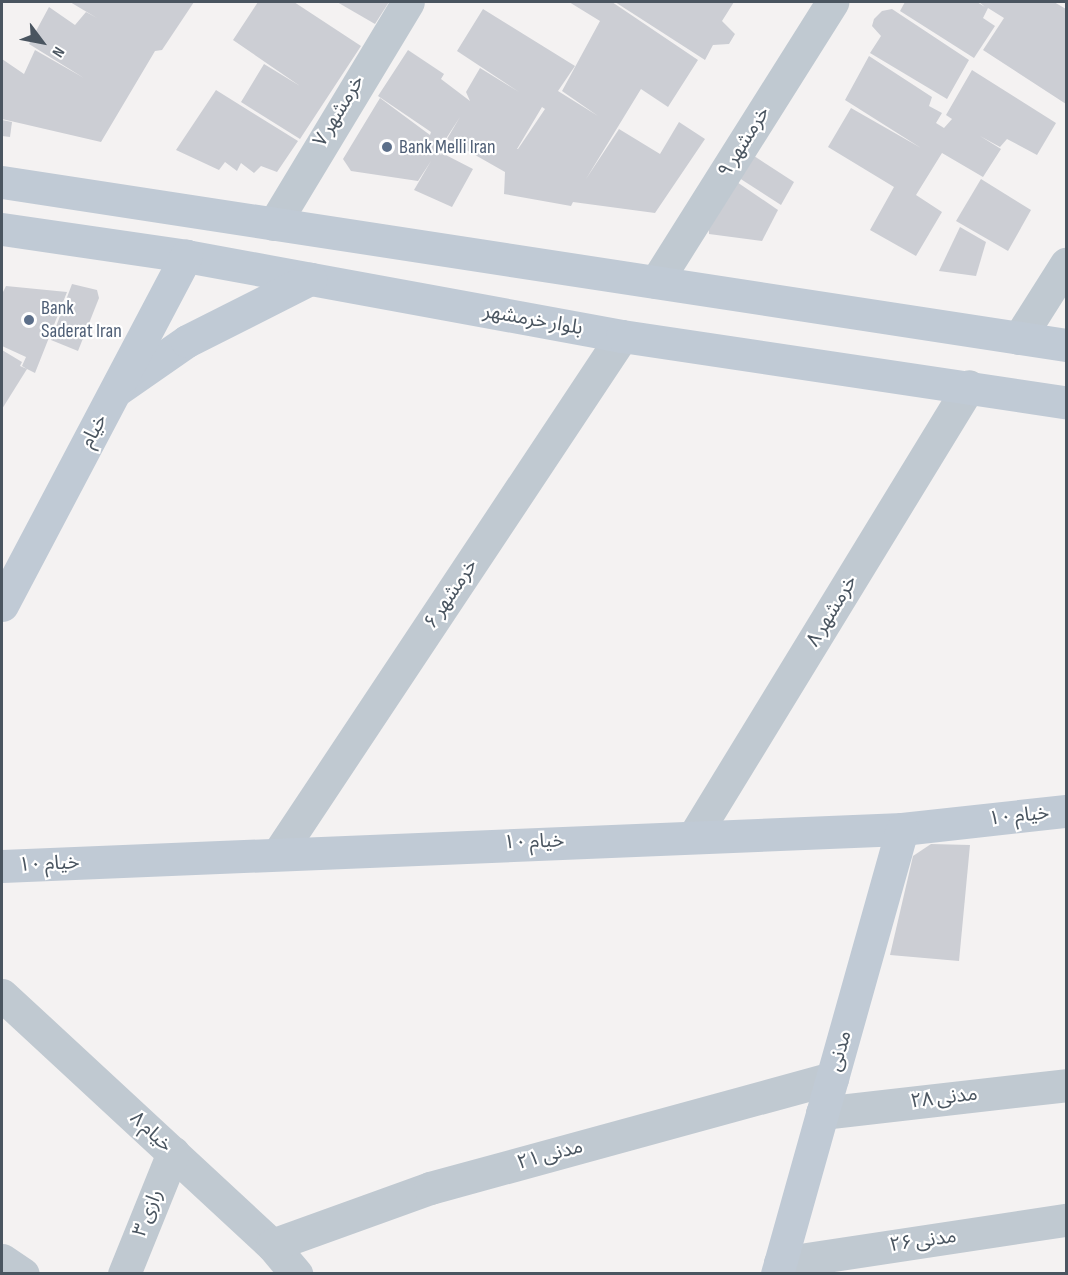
<!DOCTYPE html>
<meta charset="utf-8">
<style>
body{margin:0}
#map{position:relative;width:1068px;height:1275px;overflow:hidden;background:#f4f2f2;font-family:"Sofia Sans Condensed","Noto Sans Arabic",sans-serif}
div>[style]{position:absolute}
.building>*{inset:0;background:#ccced4}
.street>*{height:33px;margin:-16.5px;padding:0 16.5px;transform-origin:16.5px;border-radius:16.5px;background:#c0c9d1}
.secondary>*{height:33px;margin:-16.5px;padding:0 16.5px;transform-origin:16.5px;border-radius:16.5px;background:#c0cad5}
.dots>*{width:16px;height:16px;translate:-50% -50%;box-sizing:border-box;border:3px solid #fff;border-radius:50%}
span{translate:-50% -50%;white-space:nowrap;text-align:center;line-height:1.15;-webkit-text-stroke:4.5px #fff;paint-order:stroke}
.street-label{font-size:20px;color:#4a5560}
.service-label{font-size:20px;color:#4e5e75}
.left{translate:0 -50%;text-align:left}
.frame{position:absolute;inset:0;border:3px solid #4a5560;pointer-events:none}
.north{position:absolute;left:12px;top:12px;width:60px;height:60px;-webkit-text-stroke:4px #fff;paint-order:stroke;rotate:122deg;font-size:16px;font-weight:700;line-height:24px;text-align:center;color:#4a5560}
.north::after{content:'';display:block;margin:auto;width:21px;height:27px;background:#4a5560;clip-path:polygon(50% 0,100% 100%,50% 72%,0 100%)}
</style>
<div id="map">
<div class="building">
<i style="clip-path:polygon(70px 2px,194px 2px,162px 50px,155px 51px,101px 142px,2px 119px,2px 59px,24px 74px,35px 50px,84px 78px,29px 44px,49px 7px,75px 25px,86px 12px,97px 18px)"></i>
<i style="clip-path:polygon(258px 2px,294px 2px,361px 46px,300px 139px,241px 102px,264px 64px,300px 86px,233px 40px)"></i>
<i style="clip-path:polygon(337px 2px,389px 2px,375px 24px)"></i>
<i style="clip-path:polygon(evenodd,569px 2px,612px 2px,698px 60px,668px 107px,641px 89px,586px 179px,619px 129px,660px 154px,679px 122px,705px 139px,655px 213px,573px 202px,571px 206px,504px 194px,505px 172px,447px 139px,460px 117px,438px 151px,473px 169px,452px 207px,414px 190px,431px 161px,418px 181px,351px 171px,343px 159px,380px 98px,430px 135px,431px 132px,378px 96px,408px 50px,444px 74px,441px 79px,470px 101px,466px 92px,480px 68px,519px 92px,457px 51px,483px 9px,575px 66px,558px 91px,598px 116px,562px 91px,600px 21px,569px 2px,542px 107px,545px 109px,518px 149px,517px 149px,542px 107px)"></i>
<i style="clip-path:polygon(615px 2px,734px 2px,722px 21px,735px 34px,729px 44px,713px 45px,705px 60px)"></i>
<i style="clip-path:polygon(905px 2px,977px 2px,985px 7px,979px 2px,1054px 2px,1066px 9px,1066px 104px,983px 50px,1004px 18px,988px 8px,983px 18px,995px 26px,974px 58px,900px 11px)"></i>
<i style="clip-path:polygon(892px 9px,969px 60px,947px 99px,870px 53px,881px 36px,872px 26px,874px 19px,882px 11px)"></i>
<i style="clip-path:polygon(869px 56px,932px 97px,929px 106px,942px 113px,936px 123px,944px 128px,952px 119px,946px 115px,972px 70px,1056px 123px,1037px 155px,1007px 139px,1000px 147px,980px 136px,1001px 149px,983px 177px,942px 153px,916px 195px,942px 212px,916px 256px,870px 230px,894px 187px,828px 147px,851px 108px,921px 148px,845px 100px)"></i>
<i style="clip-path:polygon(216px 90px,298px 141px,277px 172px,261px 166px,254px 173px,241px 163px,237px 171px,225px 162px,219px 170px,176px 150px)"></i>
<i style="clip-path:polygon(2px 120px,12px 122px,10px 137px,2px 136px)"></i>
<i style="clip-path:polygon(748px 152px,794px 182px,781px 205px,733px 174px)"></i>
<i style="clip-path:polygon(731px 178px,778px 210px,762px 241px,709px 234px,708px 218px)"></i>
<i style="clip-path:polygon(981px 179px,1031px 210px,1008px 251px,956px 221px)"></i>
<i style="clip-path:polygon(960px 227px,986px 242px,976px 276px,939px 271px)"></i>
<i style="clip-path:polygon(72px 284px,97px 290px,99px 298px,78px 351px,51px 340px)"></i>
<i style="clip-path:polygon(6px 286px,67px 292px,35px 373px,27px 369px,2px 409px,2px 350px,22px 362px,20px 366px,27px 369px,22px 366px,26px 357px,2px 346px,2px 294px)"></i>
<i style="clip-path:polygon(931px 844px,970px 845px,959px 961px,890px 955px,913px 856px)"></i>
</div>
<div class="street">
<i style="left:274px;top:224px;width:259px;rotate:-58.9deg"></i>
<i style="left:656px;top:282px;width:331px;rotate:-57.8deg"></i>
<i style="left:1019px;top:338px;width:88px;rotate:-57.6deg"></i>
<i style="left:694px;top:836px;width:527px;rotate:-58.57deg"></i>
<i style="left:280px;top:851px;width:618px;rotate:-56.41deg"></i>
<i style="left:2px;top:995px;width:368px;rotate:42.8deg"></i>
<i style="left:272px;top:1245px;width:38px;rotate:50deg"></i>
<i style="left:822px;top:1113px;width:246px;rotate:-6.5deg"></i>
<i style="left:272px;top:1245px;width:168px;rotate:-19.8deg"></i>
<i style="left:430px;top:1188px;width:417px;rotate:-15.3deg"></i>
<i style="left:2px;top:1260px;width:25px;rotate:34deg"></i>
<i style="left:780px;top:1263px;width:289px;rotate:-8.6deg"></i>
<i style="left:124px;top:1274px;width:131px;rotate:-68deg"></i>
</div>
<div class="secondary">
<i style="left:2px;top:182px;width:1076px;rotate:8.71deg"></i>
<i style="left:2px;top:229px;width:186px;rotate:8.3deg"></i>
<i style="left:186px;top:256px;width:443px;rotate:10.4deg"></i>
<i style="left:622px;top:336px;width:449px;rotate:8.5deg"></i>
<i style="left:118px;top:389px;width:84px;rotate:-34.8deg"></i>
<i style="left:187px;top:341px;width:138px;rotate:-26.8deg"></i>
<i style="left:2px;top:605px;width:395px;rotate:-62.2deg"></i>
<i style="left:2px;top:866px;width:901px;rotate:-2.35deg"></i>
<i style="left:902px;top:829px;width:165px;rotate:-6.3deg"></i>
<i style="left:777px;top:1274px;width:462px;rotate:-74.3deg"></i>
</div>
<div class="dots">
<i style="left:387px;top:147px;background:#5c6f8a"></i>
<i style="left:29px;top:320px;background:#5c6f8a"></i>
</div>
<div class="street-label">
<span style="left:339px;top:111px;rotate:-59deg">خرمشهر ۷</span>
<span style="left:744px;top:142px;rotate:-58deg">خرمشهر ۹</span>
<span style="left:533px;top:320px;rotate:10deg">بلوار خرمشهر</span>
<span style="left:94px;top:431px;rotate:-62deg">خیام</span>
<span style="left:451px;top:594px;rotate:-56deg">خرمشهر ۶</span>
<span style="left:832px;top:611px;rotate:-59deg">خرمشهر ۸</span>
<span style="left:1019px;top:816px;rotate:-6deg">خیام ۱۰</span>
<span style="left:534px;top:842px;rotate:-2deg">خیام ۱۰</span>
<span style="left:49px;top:864px;rotate:-3deg">خیام ۱۰</span>
<span style="left:840px;top:1051px;rotate:-74deg">مدنی</span>
<span style="left:944px;top:1098px;rotate:-7deg">مدنی ۲۸</span>
<span style="left:151px;top:1132px;rotate:43deg">خیام ۸</span>
<span style="left:550px;top:1155px;rotate:-15deg">مدنی ۲۱</span>
<span style="left:148px;top:1213px;rotate:-68deg">رازی ۳</span>
<span style="left:923px;top:1241px;rotate:-8deg">مدنی ۲۶</span>
</div>
<div class="service-label">
<span class="left" style="left:399px;top:147px">Bank Melli Iran</span>
<span class="left" style="left:41px;top:320px">Bank<br>Saderat Iran</span>
</div>
<div class="frame"></div>
<div class="north">N</div>
</div>
